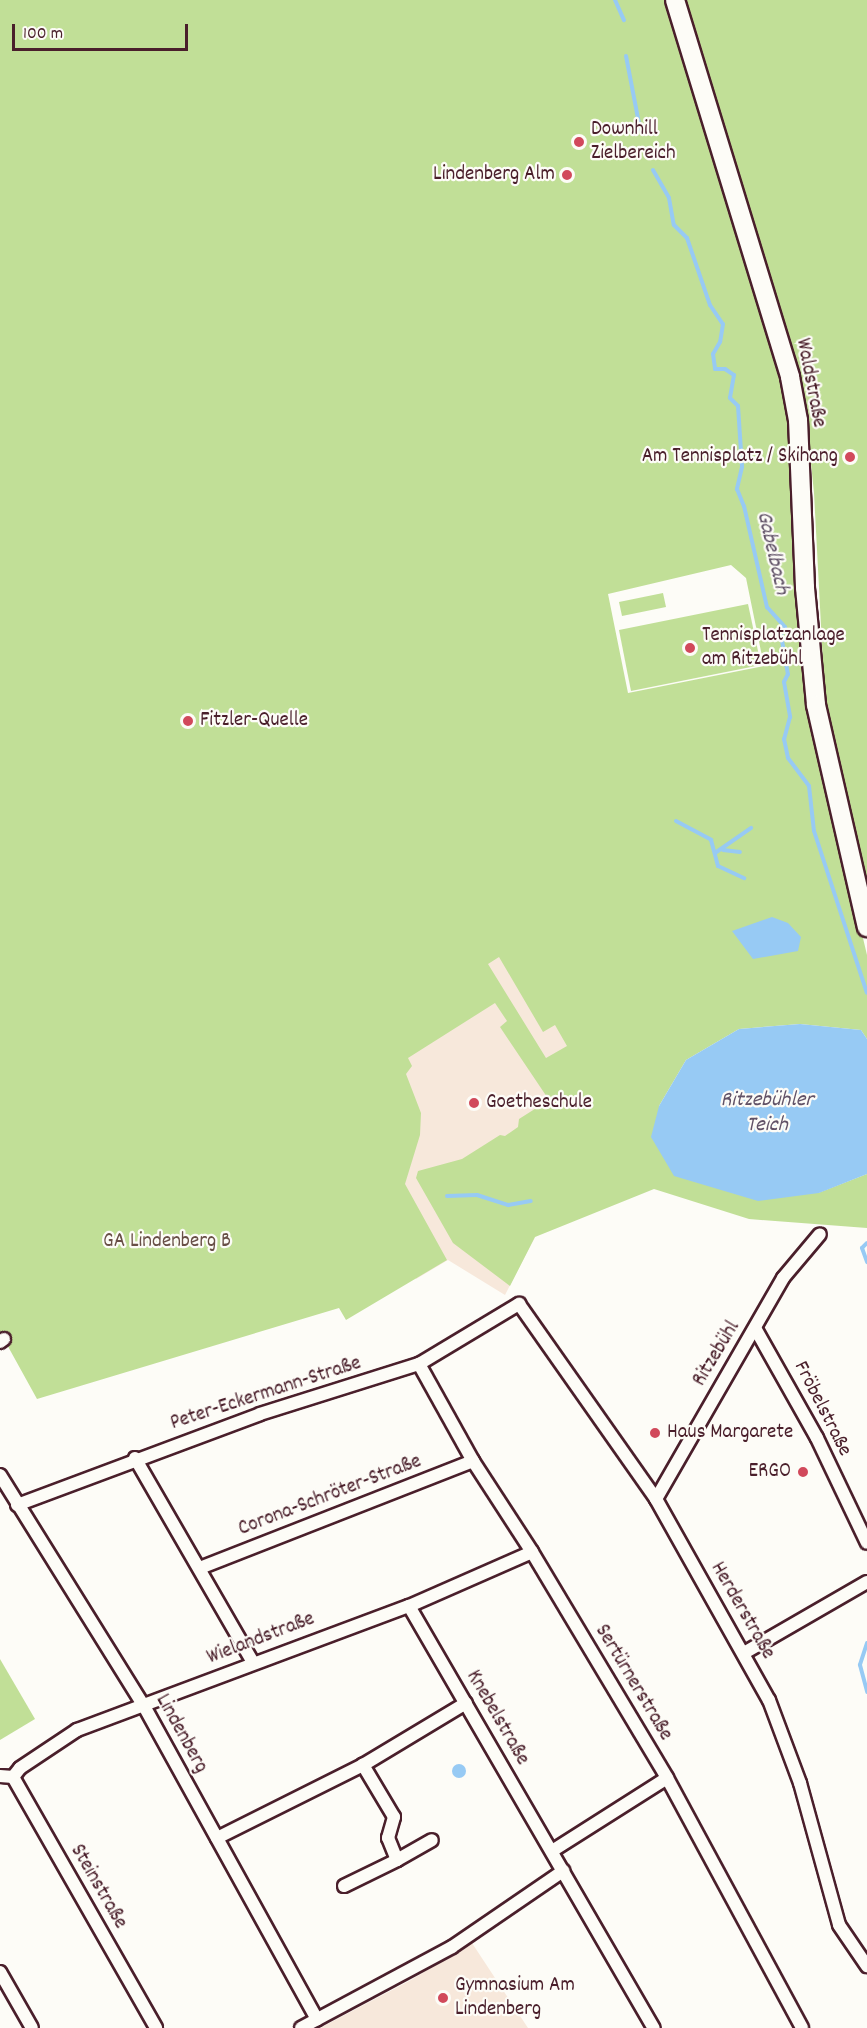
<!DOCTYPE html>
<meta charset="utf-8">
<style>
body{margin:0}
#map{position:relative;width:867px;height:2028px;overflow:hidden;background:#fdfcf7;font-family:Dekko,sans-serif}
div>[style]{position:absolute}
.built>*{inset:0;background:#f7e8db}
.green>*{inset:0;background:#c1df97}
.water>*{inset:0;background:#97caf4}
.round{border-radius:50%}
.stream>*{height:4px;margin:-2px;padding:0 2px;transform-origin:2px;border-radius:2px;background:#97caf4}
.roads{filter:drop-shadow(2px 0 #4a1f2b) drop-shadow(-2px 0 #4a1f2b) drop-shadow(0 2px #4a1f2b) drop-shadow(0 -2px #4a1f2b)}
.street>*{height:12px;margin:-6px;padding:0 6px;transform-origin:6px;border-radius:6px;background:#fdfcf7}
.secondary>*{height:18px;margin:-9px;padding:0 9px;transform-origin:9px;border-radius:9px;background:#fdfcf7}
.dots>*{width:16px;height:16px;translate:-50% -50%;box-sizing:border-box;border:3px solid #fdfcf7;border-radius:50%}
span{translate:-50% -50%;white-space:nowrap;text-align:center;line-height:1.15;-webkit-text-stroke:4.5px #fdfcf7;paint-order:stroke}
.poi-label{font-size:21px;color:#4a1f2b}
.left{translate:0 -50%;text-align:left}
.right{translate:-100% -50%;text-align:right}
.street-label{font-size:21px;color:#4a1f2b}
.park-label{font-size:21px;color:#684f46}
.water-label{font-size:22px;color:#615267;font-style:italic}
.scale{position:absolute;left:12px;top:24px;width:176px;height:27px;box-sizing:border-box;border:3px solid #4a1f2b;border-top:0;padding-left:8px;font-size:18px;line-height:21px;white-space:nowrap;color:#4a1f2b;-webkit-text-stroke:4px #fdfcf7;paint-order:stroke}
</style>
<div id="map">
<div class="built">
<i style="clip-path:polygon(530px 896px,614px 1044px,535px 1237px,505px 1295px,448px 1260px,416px 1279px,346px 1145px,406px 986px)"></i>
<i style="clip-path:polygon(472px 1943px,528px 2028px,320px 2028px,411px 1980px)"></i>
</div>
<div class="green">
<i style="clip-path:polygon(evenodd,0 0,668px 0,773px 340px,792px 427px,815px 735px,867px 955px,867px 1039px,861px 1030px,800px 1024px,739px 1029px,686px 1060px,659px 1106px,818px 1193px,867px 1174px,867px 1228px,749px 1219px,654px 1189px,535px 1237px,510px 1286px,453px 1243px,416px 1178px,418px 1171px,462px 1159px,500px 1135px,505px 1136px,518px 1127px,519px 1119px,549px 1100px,500px 1027px,507px 1021px,495px 1003px,408px 1058px,412px 1066px,406px 1074px,421px 1113px,420px 1135px,405px 1184px,447px 1260px,346px 1320px,339px 1308px,37px 1399px,0 1332px,0 0,731px 565px,746px 578px,764px 666px,628px 693px,608px 594px,731px 565px,0 0,499px 957px,543px 1032px,555px 1025px,567px 1046px,546px 1058px,488px 964px,499px 957px)"></i>
<i style="clip-path:polygon(679px 0,867px 0,867px 899px,825px 702px,814px 493px,805px 404px)"></i>
<i style="clip-path:polygon(663px 593px,666px 607px,622px 616px,619px 602px)"></i>
<i style="clip-path:polygon(748px 604px,761px 665px,631px 691px,619px 630px)"></i>
<i style="clip-path:polygon(0 1659px,35px 1719px,0 1740px)"></i>
</div>
<div class="water">
<i style="clip-path:polygon(772px 917px,788px 923px,801px 937px,798px 951px,753px 959px,732px 931px)"></i>
<i style="clip-path:polygon(800px 1024px,861px 1030px,867px 1039px,867px 1174px,819px 1193px,758px 1201px,674px 1176px,651px 1137px,659px 1106px,686px 1060px,739px 1029px)"></i>
<i class="round" style="left:452px;top:1764px;width:14px;height:14px"></i>
</div>
<div class="stream">
<i style="left:615px;top:0;width:22px;rotate:66deg"></i>
<i style="left:626px;top:56px;width:74px;rotate:79.1deg"></i>
<i style="left:653px;top:170px;width:32px;rotate:60deg"></i>
<i style="left:669px;top:198px;width:27px;rotate:80deg"></i>
<i style="left:674px;top:225px;width:18px;rotate:45deg"></i>
<i style="left:687px;top:238px;width:71px;rotate:71.1deg"></i>
<i style="left:710px;top:305px;width:23px;rotate:56deg"></i>
<i style="left:723px;top:324px;width:18px;rotate:99deg"></i>
<i style="left:720px;top:342px;width:14px;rotate:120deg"></i>
<i style="left:713px;top:354px;width:15px;rotate:82deg"></i>
<i style="left:715px;top:369px;width:10px"></i>
<i style="left:725px;top:369px;width:11px;rotate:34deg"></i>
<i style="left:734px;top:375px;width:23px;rotate:100deg"></i>
<i style="left:730px;top:398px;width:11px;rotate:45deg"></i>
<i style="left:738px;top:406px;width:61px;rotate:86.2deg"></i>
<i style="left:742px;top:467px;width:23px;rotate:103deg"></i>
<i style="left:737px;top:489px;width:18px;rotate:68deg"></i>
<i style="left:744px;top:506px;width:104px;rotate:77.2deg"></i>
<i style="left:767px;top:607px;width:27px;rotate:48deg"></i>
<i style="left:785px;top:627px;width:9px;rotate:117deg"></i>
<i style="left:781px;top:635px;width:40px;rotate:80deg"></i>
<i style="left:788px;top:674px;width:9px;rotate:117deg"></i>
<i style="left:784px;top:682px;width:36px;rotate:80deg"></i>
<i style="left:790px;top:717px;width:23px;rotate:105deg"></i>
<i style="left:784px;top:739px;width:19px;rotate:78deg"></i>
<i style="left:788px;top:758px;width:35px;rotate:53deg"></i>
<i style="left:809px;top:786px;width:45px;rotate:83.7deg"></i>
<i style="left:814px;top:831px;width:170px;rotate:71.9deg"></i>
<i style="left:676px;top:821px;width:40px;rotate:28deg"></i>
<i style="left:711px;top:840px;width:27px;rotate:75deg"></i>
<i style="left:718px;top:866px;width:29px;rotate:25deg"></i>
<i style="left:723px;top:850px;width:17px;rotate:7deg"></i>
<i style="left:715px;top:853px;width:44px;rotate:-34.8deg"></i>
<i style="left:447px;top:1196px;width:30px;rotate:-2deg"></i>
<i style="left:477px;top:1195px;width:33px;rotate:18deg"></i>
<i style="left:508px;top:1205px;width:23px;rotate:-10deg"></i>
<i style="left:867px;top:1243px;width:7px;rotate:135deg"></i>
<i style="left:862px;top:1248px;width:15px;rotate:70deg"></i>
<i style="left:867px;top:1643px;width:23px;rotate:108deg"></i>
<i style="left:860px;top:1665px;width:28px;rotate:75deg"></i>
</div>
<div class="roads">
<div class="street">
<i style="left:755px;top:1328px;width:126px;rotate:60.6deg"></i>
<i style="left:817px;top:1438px;width:116px;rotate:64.5deg"></i>
<i style="left:0;top:1342px;width:5px;rotate:-37deg"></i>
<i style="left:419px;top:1364px;width:111px;rotate:60.9deg"></i>
<i style="left:473px;top:1461px;width:108px;rotate:57deg"></i>
<i style="left:532px;top:1552px;width:263px;rotate:59.1deg"></i>
<i style="left:667px;top:1778px;width:284px;rotate:61.6deg"></i>
<i style="left:135px;top:1458px;width:236px;rotate:60deg"></i>
<i style="left:0;top:1475px;width:272px;rotate:58.1deg"></i>
<i style="left:144px;top:1706px;width:358px;rotate:61.1deg"></i>
<i style="left:656px;top:1499px;width:255px;rotate:-60.1deg"></i>
<i style="left:783px;top:1278px;width:57px;rotate:-49.9deg"></i>
<i style="left:17px;top:1505px;width:259px;rotate:-20.5deg"></i>
<i style="left:260px;top:1414px;width:167px;rotate:-17.5deg"></i>
<i style="left:419px;top:1364px;width:117px;rotate:-31deg"></i>
<i style="left:519px;top:1304px;width:238px;rotate:54.9deg"></i>
<i style="left:656px;top:1499px;width:231px;rotate:60.7deg"></i>
<i style="left:769px;top:1700px;width:89px;rotate:69.5deg"></i>
<i style="left:800px;top:1783px;width:147px;rotate:74.6deg"></i>
<i style="left:839px;top:1925px;width:50px;rotate:55.7deg"></i>
<i style="left:200px;top:1568px;width:293px;rotate:-21.4deg"></i>
<i style="left:409px;top:1606px;width:488px;rotate:59.9deg"></i>
<i style="left:744px;top:1653px;width:142px;rotate:-30deg"></i>
<i style="left:0;top:1776px;width:13px;rotate:4deg"></i>
<i style="left:13px;top:1777px;width:289px;rotate:60.3deg"></i>
<i style="left:13px;top:1777px;width:11px;rotate:-52deg"></i>
<i style="left:20px;top:1768px;width:69px;rotate:-33.7deg"></i>
<i style="left:77px;top:1730px;width:354px;rotate:-20.5deg"></i>
<i style="left:409px;top:1606px;width:134px;rotate:-23.7deg"></i>
<i style="left:217px;top:1838px;width:163px;rotate:-26.6deg"></i>
<i style="left:363px;top:1765px;width:120px;rotate:-31deg"></i>
<i style="left:552px;top:1851px;width:136px;rotate:-32.4deg"></i>
<i style="left:397px;top:1860px;width:40px;rotate:-29.7deg"></i>
<i style="left:344px;top:1886px;width:59px;rotate:-26.1deg"></i>
<i style="left:397px;top:1860px;width:24px;rotate:-112deg"></i>
<i style="left:388px;top:1838px;width:22px;rotate:-74deg"></i>
<i style="left:394px;top:1817px;width:61px;rotate:-120.8deg"></i>
<i style="left:0;top:1972px;width:64px;rotate:60.3deg"></i>
<i style="left:301px;top:2028px;width:171px;rotate:-28.2deg"></i>
<i style="left:452px;top:1947px;width:135px;rotate:-34.4deg"></i>
</div>
<div class="secondary">
<i style="left:675px;top:0;width:394px;rotate:73deg"></i>
<i style="left:790px;top:377px;width:44px;rotate:79.5deg"></i>
<i style="left:798px;top:420px;width:168px;rotate:87.6deg"></i>
<i style="left:805px;top:588px;width:118px;rotate:84.6deg"></i>
<i style="left:816px;top:705px;width:228px;rotate:77.1deg"></i>
</div>
</div>
<div class="dots">
<i style="left:579px;top:142px;background:#d1495b"></i>
<i style="left:567px;top:175px;background:#d1495b"></i>
<i style="left:850px;top:457px;background:#d1495b"></i>
<i style="left:690px;top:648px;background:#d1495b"></i>
<i style="left:188px;top:721px;background:#d1495b"></i>
<i style="left:474px;top:1103px;background:#d1495b"></i>
<i style="left:655px;top:1433px;background:#d1495b"></i>
<i style="left:803px;top:1472px;background:#d1495b"></i>
<i style="left:443px;top:1998px;background:#d1495b"></i>
</div>
<div class="poi-label">
<span class="left" style="left:591px;top:142px">Downhill<br>Zielbereich</span>
<span class="right" style="left:555px;top:175px">Lindenberg Alm</span>
<span class="right" style="left:838px;top:457px">Am Tennisplatz / Skihang</span>
<span class="left" style="left:702px;top:648px">Tennisplatzanlage<br>am Ritzebühl</span>
<span class="left" style="left:200px;top:721px">Fitzler-Quelle</span>
<span class="left" style="left:486px;top:1103px">Goetheschule</span>
<span class="left" style="left:667px;top:1433px">Haus Margarete</span>
<span class="right" style="left:791px;top:1472px">ERGO</span>
<span class="left" style="left:455px;top:1998px">Gymnasium Am<br>Lindenberg</span>
</div>
<div class="street-label">
<span style="left:810px;top:383px;rotate:79deg">Waldstraße</span>
<span style="left:717px;top:1354px;rotate:-59deg">Ritzebühl</span>
<span style="left:266px;top:1394px;rotate:-18deg">Peter-Eckermann-Straße</span>
<span style="left:822px;top:1409px;rotate:63deg">Fröbelstraße</span>
<span style="left:330px;top:1496px;rotate:-21deg">Corona-Schröter-Straße</span>
<span style="left:742px;top:1611px;rotate:60deg">Herderstraße</span>
<span style="left:261px;top:1639px;rotate:-21deg">Wielandstraße</span>
<span style="left:633px;top:1683px;rotate:59deg">Sertürnerstraße</span>
<span style="left:497px;top:1718px;rotate:60deg">Knebelstraße</span>
<span style="left:181px;top:1734px;rotate:61deg">Lindenberg</span>
<span style="left:98px;top:1887px;rotate:60deg">Steinstraße</span>
</div>
<div class="park-label">
<span style="left:167px;top:1242px">GA Lindenberg B</span>
</div>
<div class="water-label">
<span style="left:772px;top:553px;rotate:77deg">Gabelbach</span>
<span style="left:767px;top:1113px">Ritzebühler<br>Teich</span>
</div>
<div class="scale">100 m</div>
</div>
